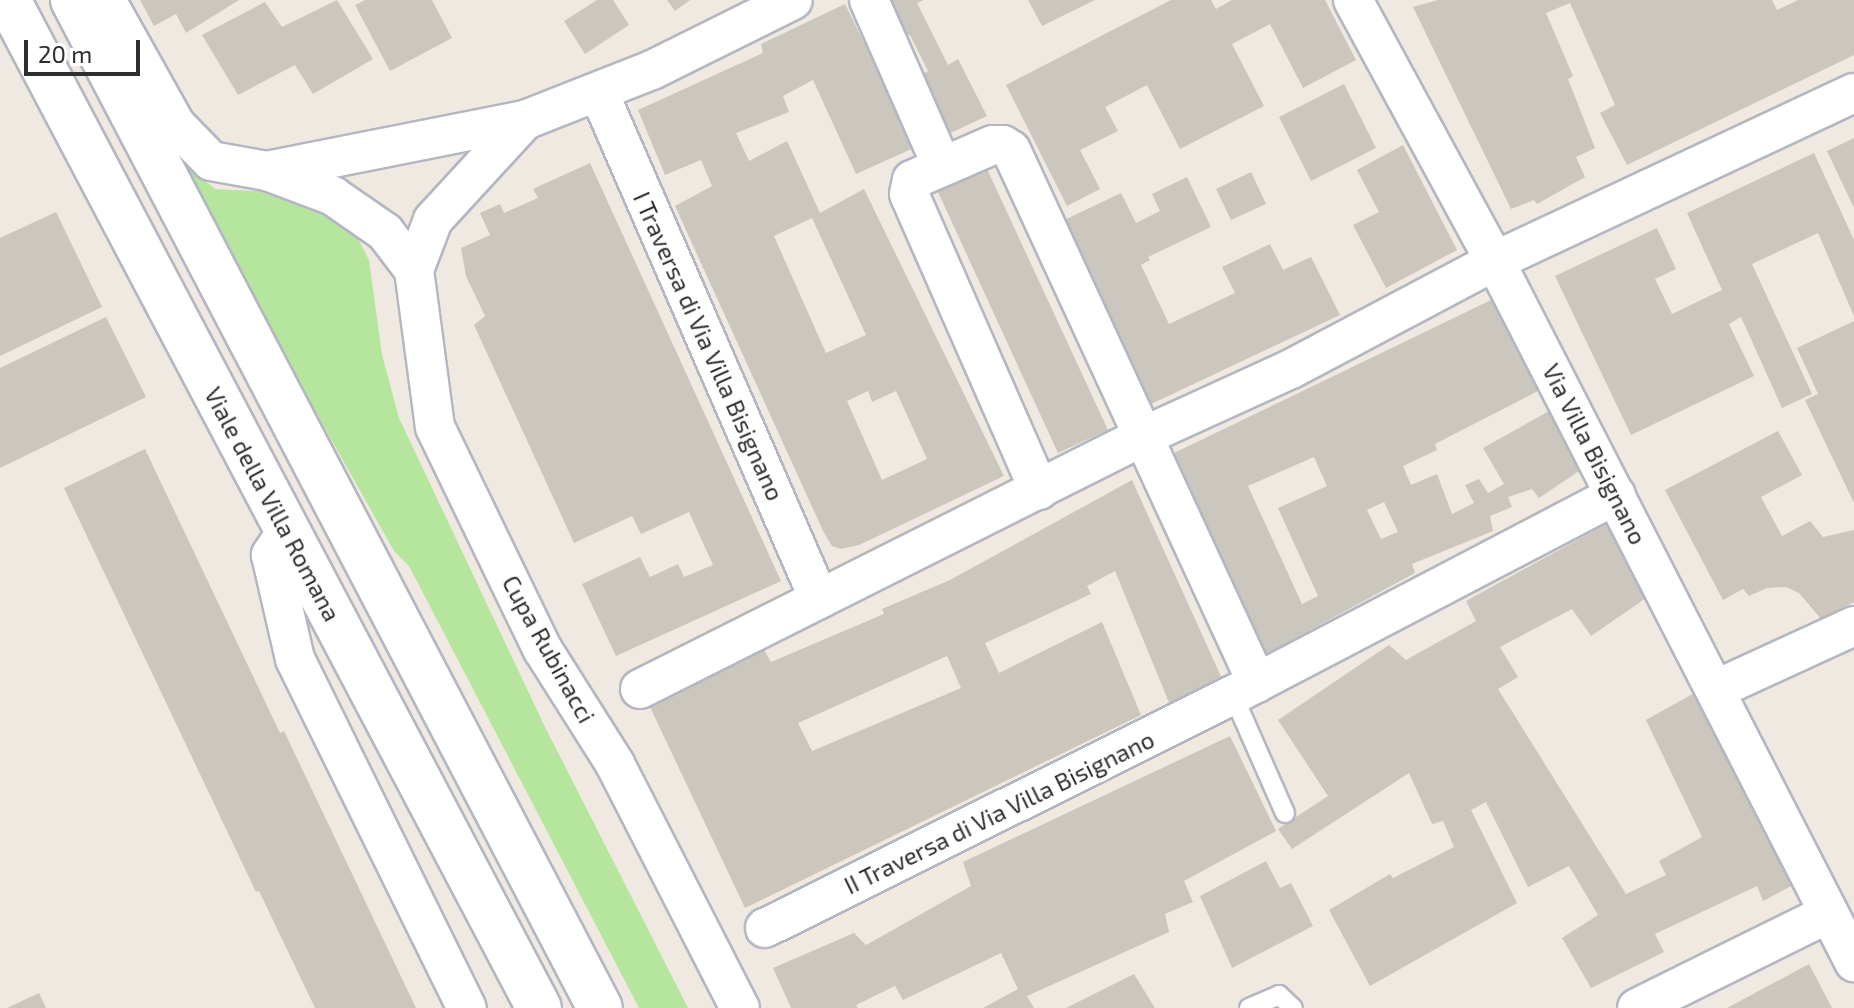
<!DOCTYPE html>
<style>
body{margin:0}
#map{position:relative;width:1854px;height:1008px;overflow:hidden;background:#efe9e1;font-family:"Exo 2",sans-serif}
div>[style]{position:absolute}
.green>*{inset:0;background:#b6e59e}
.building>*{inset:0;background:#cbc7bf}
.roads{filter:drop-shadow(2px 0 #b4b7c1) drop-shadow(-2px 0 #b4b7c1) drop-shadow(0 2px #b4b7c1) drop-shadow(0 -2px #b4b7c1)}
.service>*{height:18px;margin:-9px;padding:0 9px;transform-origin:9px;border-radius:9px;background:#fff}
.minor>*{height:38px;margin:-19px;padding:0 19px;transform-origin:19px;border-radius:19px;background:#fff}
.secondary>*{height:44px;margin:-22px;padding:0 22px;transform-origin:22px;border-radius:22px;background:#fff}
span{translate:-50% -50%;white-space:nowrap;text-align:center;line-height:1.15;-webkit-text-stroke:8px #fff;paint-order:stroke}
.street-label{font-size:24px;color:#2e2e2e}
.scale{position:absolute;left:24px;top:40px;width:116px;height:36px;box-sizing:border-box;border:4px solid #2e2e2e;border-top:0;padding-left:10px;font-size:24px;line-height:28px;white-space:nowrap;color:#2e2e2e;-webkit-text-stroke:6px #fff;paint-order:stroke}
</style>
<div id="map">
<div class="green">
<i style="clip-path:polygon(170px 153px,215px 189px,277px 192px,327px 212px,357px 237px,369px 260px,382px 355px,399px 418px,545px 727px,688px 1008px,639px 1008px,409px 566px,394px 551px)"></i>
</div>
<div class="building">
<i style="clip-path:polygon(140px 0,239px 0,186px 33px,176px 14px,154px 26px)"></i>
<i style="clip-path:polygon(337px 0,373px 59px,313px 94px,295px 65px,238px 95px,202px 35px,265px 2px,282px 27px)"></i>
<i style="clip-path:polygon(365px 0,432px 0,452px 38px,390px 71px,355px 5px)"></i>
<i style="clip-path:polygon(597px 0,613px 0,629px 25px,585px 54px,564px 21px)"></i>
<i style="clip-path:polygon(667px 0,690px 0,675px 11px)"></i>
<i style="clip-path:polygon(883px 0,924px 0,917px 3px,948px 65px,958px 59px,987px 116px,944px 136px,915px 79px,928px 71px,910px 35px,901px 37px)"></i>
<i style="clip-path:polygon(1028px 0,1095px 0,1042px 26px)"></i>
<i style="clip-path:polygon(1171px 0,1211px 0,1216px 9px,1232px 0,1325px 0,1356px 60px,1303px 88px,1270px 24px,1232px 44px,1264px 106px,1180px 149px,1147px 85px,1105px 107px,1118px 131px,1080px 150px,1100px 189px,1067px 206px,1006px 85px)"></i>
<i style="clip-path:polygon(1438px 0,1772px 0,1777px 10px,1798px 0,1854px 0,1854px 55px,1627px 165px,1600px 113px,1615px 105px,1570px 3px,1546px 13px,1573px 76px,1568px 79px,1595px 148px,1576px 157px,1585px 177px,1537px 204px,1534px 200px,1511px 209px,1413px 7px)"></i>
<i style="clip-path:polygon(evenodd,845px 4px,916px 147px,856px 174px,813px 80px,783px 96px,789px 112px,736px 133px,749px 161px,787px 141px,820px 213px,864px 189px,1004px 476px,859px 545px,841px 549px,832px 546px,824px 533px,675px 206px,712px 186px,701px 160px,665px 175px,638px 110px,763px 53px,761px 44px,845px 4px,812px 218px,866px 335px,826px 353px,774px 236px,812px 218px,845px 4px,868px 391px,872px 402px,896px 391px,927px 459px,882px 480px,847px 401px,868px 391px)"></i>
<i style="clip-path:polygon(1344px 84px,1376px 148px,1311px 181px,1279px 117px)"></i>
<i style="clip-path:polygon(1854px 138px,1854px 208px,1827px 151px)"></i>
<i style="clip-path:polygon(1403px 145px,1457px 250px,1386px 288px,1353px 225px,1379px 212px,1357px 170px)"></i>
<i style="clip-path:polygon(1814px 153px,1854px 240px,1854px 316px,1818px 233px,1752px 264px,1812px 394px,1782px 408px,1741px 317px,1729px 324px,1754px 376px,1631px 435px,1555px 276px,1657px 228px,1676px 269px,1655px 279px,1672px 314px,1722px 290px,1687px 213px)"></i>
<i style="clip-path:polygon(590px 163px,781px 581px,616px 656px,582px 584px,640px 557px,650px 577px,678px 564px,684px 577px,713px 565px,689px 512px,641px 534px,632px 516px,574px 543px,474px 325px,485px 316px,466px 276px,461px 248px,490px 235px,480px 213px,500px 204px,504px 213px,538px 198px,533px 189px)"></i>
<i style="clip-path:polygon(987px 169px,1108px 430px,1058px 453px,938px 192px)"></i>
<i style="clip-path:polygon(1251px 172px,1266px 204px,1231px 220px,1216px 189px)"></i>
<i style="clip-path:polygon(1187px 177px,1211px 227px,1148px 257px,1150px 260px,1141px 265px,1169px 324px,1235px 293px,1222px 267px,1270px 244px,1283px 270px,1311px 257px,1340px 315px,1147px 406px,1058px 223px,1121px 193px,1136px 223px,1160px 211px,1152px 194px)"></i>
<i style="clip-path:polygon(56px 212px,102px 307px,0 356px,0 238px)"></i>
<i style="clip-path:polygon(evenodd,1491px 300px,1540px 390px,1435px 444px,1437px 450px,1403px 466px,1411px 485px,1437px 474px,1452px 514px,1474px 503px,1465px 485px,1479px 479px,1488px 493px,1504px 484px,1483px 448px,1549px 411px,1585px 467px,1539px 498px,1532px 489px,1508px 497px,1512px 507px,1490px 516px,1493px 531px,1412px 564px,1415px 573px,1257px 659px,1172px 454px,1491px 300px,1314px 457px,1327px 486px,1278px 508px,1318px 596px,1302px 604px,1248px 486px,1314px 457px,1491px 300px,1384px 502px,1398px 532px,1381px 539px,1367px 510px,1384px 502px)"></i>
<i style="clip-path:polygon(106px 317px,146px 397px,0 468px,0 368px)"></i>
<i style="clip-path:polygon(1854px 321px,1854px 503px,1805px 400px,1818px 394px,1797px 348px)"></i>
<i style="clip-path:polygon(1778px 431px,1802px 475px,1761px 497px,1782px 536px,1810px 521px,1823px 537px,1854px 530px,1854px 602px,1821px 619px,1799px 593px,1786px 587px,1767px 588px,1749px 596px,1743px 589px,1723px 600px,1665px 490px)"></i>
<i style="clip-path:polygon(145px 449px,280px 733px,284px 731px,416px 1008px,315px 1008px,259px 891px,256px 892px,64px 488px)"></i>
<i style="clip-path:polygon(evenodd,1132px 480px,1224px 683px,1170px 705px,1115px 571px,1087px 586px,1091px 594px,985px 643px,999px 673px,1102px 622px,1141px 715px,745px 908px,650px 707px,764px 650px,771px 662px,884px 614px,882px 609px,950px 580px,1132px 480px,947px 656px,961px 688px,812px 751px,798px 723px,947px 656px)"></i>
<i style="clip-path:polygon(1610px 522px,1649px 596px,1591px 636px,1572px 609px,1500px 647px,1518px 677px,1498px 689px,1626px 894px,1666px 875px,1659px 861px,1702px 837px,1646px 720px,1705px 687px,1795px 884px,1763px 901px,1757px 886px,1655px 934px,1664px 952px,1591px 988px,1562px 938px,1598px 915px,1569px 866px,1528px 887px,1486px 802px,1471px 810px,1517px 903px,1370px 986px,1329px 910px,1390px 874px,1393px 878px,1454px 847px,1443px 821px,1432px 824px,1409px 773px,1292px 849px,1278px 829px,1328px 796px,1278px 720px,1389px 645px,1406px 660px,1476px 621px,1466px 601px)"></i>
<i style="clip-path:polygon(1230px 736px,1276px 831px,1184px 881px,1193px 902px,1165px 914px,1169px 932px,1027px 996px,1034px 1008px,983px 1008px,1018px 989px,1001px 953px,903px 1000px,895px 986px,856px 1005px,858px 1008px,791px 1008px,773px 968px,854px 933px,866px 945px,971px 886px,963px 862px)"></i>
<i style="clip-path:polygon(1266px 861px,1280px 888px,1291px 883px,1313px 926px,1232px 968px,1200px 896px)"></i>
<i style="clip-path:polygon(1809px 964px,1832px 1008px,1727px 1008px)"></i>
<i style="clip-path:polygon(1134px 974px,1155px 1008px,1066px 1008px)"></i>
<i style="clip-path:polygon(39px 993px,46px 1008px,7px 1008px)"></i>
</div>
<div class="roads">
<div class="service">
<i style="left:1233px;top:695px;width:129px;rotate:66.2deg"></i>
<i style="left:1249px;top:1008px;width:33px;rotate:-23deg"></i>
<i style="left:1279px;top:995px;width:19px;rotate:43deg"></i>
</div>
<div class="minor">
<i style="left:106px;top:0;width:143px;rotate:60.8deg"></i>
<i style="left:176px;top:125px;width:50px;rotate:45.8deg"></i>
<i style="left:211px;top:161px;width:57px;rotate:10.1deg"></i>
<i style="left:267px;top:171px;width:71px;rotate:20.7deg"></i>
<i style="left:333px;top:196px;width:63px;rotate:34.7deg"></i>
<i style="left:385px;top:232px;width:48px;rotate:52.7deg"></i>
<i style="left:414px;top:270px;width:158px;rotate:82.4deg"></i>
<i style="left:435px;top:427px;width:248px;rotate:64.2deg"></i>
<i style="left:543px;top:650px;width:135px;rotate:57.7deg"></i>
<i style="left:615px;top:764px;width:274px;rotate:62.9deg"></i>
<i style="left:869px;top:0;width:181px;rotate:66.3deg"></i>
<i style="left:1353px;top:0;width:297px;rotate:61.5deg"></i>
<i style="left:1495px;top:261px;width:788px;rotate:62.88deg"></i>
<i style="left:599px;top:93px;width:552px;rotate:66.5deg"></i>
<i style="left:267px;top:171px;width:263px;rotate:-11.2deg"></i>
<i style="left:525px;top:120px;width:136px;rotate:-21.5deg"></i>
<i style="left:652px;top:70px;width:157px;rotate:-26.4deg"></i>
<i style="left:414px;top:270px;width:53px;rotate:-69.2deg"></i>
<i style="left:433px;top:220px;width:136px;rotate:-47.4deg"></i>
<i style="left:1039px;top:490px;width:323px;rotate:-113.7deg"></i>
<i style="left:909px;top:194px;width:14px;rotate:-78deg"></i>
<i style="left:912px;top:180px;width:88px;rotate:-23.4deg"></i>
<i style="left:993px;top:145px;width:10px"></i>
<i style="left:1003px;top:145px;width:9px;rotate:32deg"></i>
<i style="left:1011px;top:150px;width:587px;rotate:65.22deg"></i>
<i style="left:287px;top:531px;width:29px;rotate:124deg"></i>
<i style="left:271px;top:555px;width:107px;rotate:77deg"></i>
<i style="left:295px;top:659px;width:389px;rotate:63.8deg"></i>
<i style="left:640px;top:689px;width:564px;rotate:-26.66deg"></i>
<i style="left:1144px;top:436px;width:162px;rotate:-24.5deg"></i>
<i style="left:1291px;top:369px;width:231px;rotate:-27.9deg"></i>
<i style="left:1495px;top:261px;width:396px;rotate:-25.1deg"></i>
<i style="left:1717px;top:689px;width:151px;rotate:-24.7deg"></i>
<i style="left:765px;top:928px;width:523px;rotate:-26.47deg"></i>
<i style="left:1233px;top:695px;width:432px;rotate:-27.6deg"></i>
<i style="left:1637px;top:1008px;width:214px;rotate:-26.3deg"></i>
</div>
<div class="secondary">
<i style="left:8px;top:0;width:1139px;rotate:62.22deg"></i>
<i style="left:73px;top:0;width:1137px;rotate:62.4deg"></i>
</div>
</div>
<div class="street-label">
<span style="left:709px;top:346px;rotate:66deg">I Traversa di Via Villa Bisignano</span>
<span style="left:1595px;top:454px;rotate:63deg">Via Villa Bisignano</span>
<span style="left:273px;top:504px;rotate:62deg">Viale della Villa Romana</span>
<span style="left:549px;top:649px;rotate:61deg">Cupa Rubinacci</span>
<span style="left:999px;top:812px;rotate:-26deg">II Traversa di Via Villa Bisignano</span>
</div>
<div class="scale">20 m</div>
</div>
